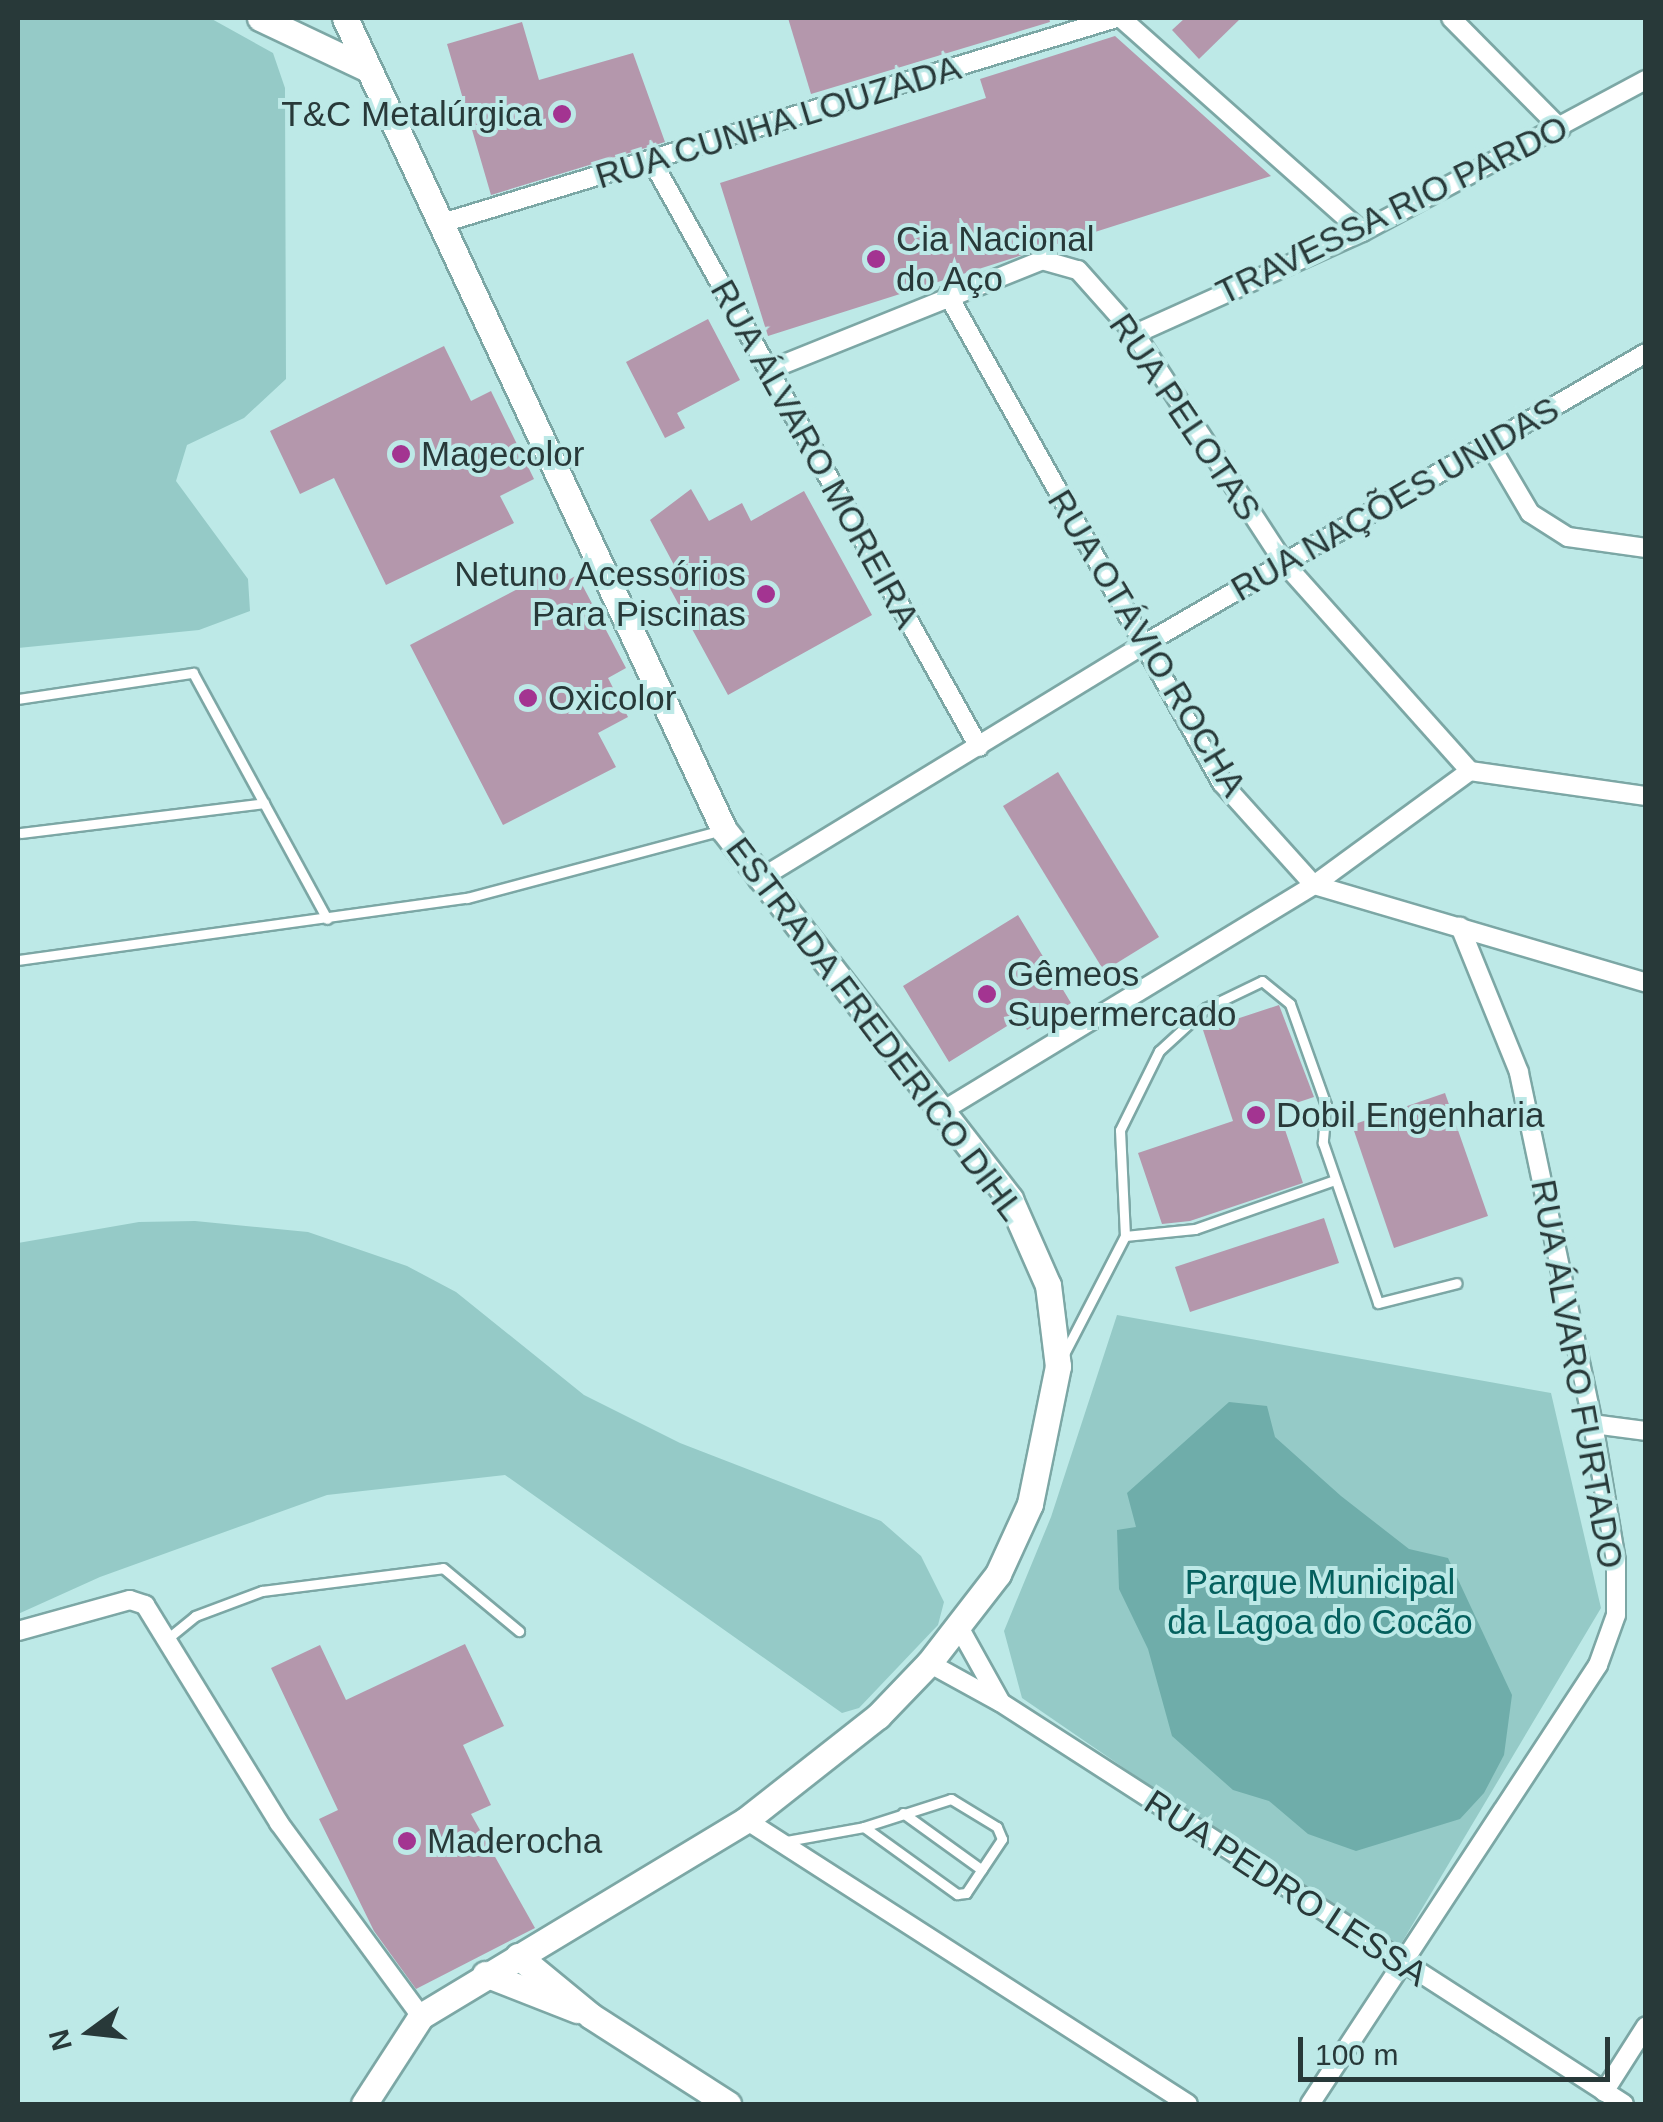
<!DOCTYPE html>
<meta charset="utf-8">
<style>
body{margin:0}
#map{position:relative;width:1663px;height:2122px;overflow:hidden;background:#bde9e7;font-family:Helvetica,sans-serif}
div>[style]{position:absolute}
.green>*{inset:0;background:#95cac7}
.water>*{inset:0;background:#6fadaa}
.building>*{inset:0;background:#b497ac}
.roads{filter:drop-shadow(2px 0 #7ca7a5) drop-shadow(-2px 0 #7ca7a5) drop-shadow(0 2px #7ca7a5) drop-shadow(0 -2px #7ca7a5)}
.service>*{height:9px;margin:-4.5px;padding:0 4.5px;transform-origin:4.5px;border-radius:4.5px;background:#fff}
.minor>*{height:18px;margin:-9px;padding:0 9px;transform-origin:9px;border-radius:9px;background:#fff}
.secondary>*{height:25px;margin:-12.5px;padding:0 12.5px;transform-origin:12.5px;border-radius:12.5px;background:#fff}
.dots>*{width:28px;height:28px;translate:-50% -50%;box-sizing:border-box;border:5px solid #bde9e7;border-radius:50%}
span{translate:-50% -50%;white-space:nowrap;text-align:center;line-height:1.15;-webkit-text-stroke:8px #bde9e7;paint-order:stroke}
.poi-label{font-size:35px;color:#283939}
.right{translate:-100% -50%;text-align:right}
.left{translate:0 -50%;text-align:left}
.street-label{font-size:35px;color:#283939}
.park-label{font-size:35px;color:#04605e}
.frame{position:absolute;inset:0;border:20px solid #283939;pointer-events:none}
.north{position:absolute;left:40px;top:1982px;width:100px;height:100px;-webkit-text-stroke:8px #bde9e7;paint-order:stroke;rotate:255deg;font-size:28px;font-weight:700;line-height:40px;text-align:center;color:#283939}
.north::after{content:'';display:block;margin:auto;width:35px;height:45px;background:#283939;clip-path:polygon(50% 0,100% 100%,50% 72%,0 100%)}
.scale{position:absolute;left:1298px;top:2037px;width:312px;height:45px;box-sizing:border-box;border:5px solid #283939;border-top:0;padding-left:12px;font-size:30px;line-height:35px;white-space:nowrap;color:#283939;-webkit-text-stroke:8px #bde9e7;paint-order:stroke}
</style>
<div id="map">
<div class="green">
<i style="clip-path:polygon(18px 18px,210px 18px,273px 53px,285px 88px,286px 379px,244px 418px,187px 445px,176px 481px,248px 579px,250px 611px,199px 630px,18px 648px)"></i>
<i style="clip-path:polygon(195px 1221px,308px 1232px,407px 1266px,456px 1292px,584px 1395px,680px 1443px,881px 1521px,921px 1556px,944px 1602px,938px 1625px,859px 1708px,842px 1713px,505px 1475px,327px 1495px,100px 1577px,18px 1614px,18px 1243px,139px 1222px)"></i>
<i style="clip-path:polygon(1117px 1315px,1551px 1393px,1601px 1608px,1395px 1954px,1022px 1698px,1004px 1631px,1051px 1517px)"></i>
</div>
<div class="water">
<i style="clip-path:polygon(1229px 1402px,1267px 1406px,1275px 1437px,1341px 1496px,1409px 1549px,1448px 1558px,1512px 1695px,1504px 1755px,1484px 1793px,1460px 1819px,1356px 1851px,1308px 1834px,1269px 1801px,1233px 1790px,1172px 1736px,1148px 1649px,1119px 1589px,1117px 1530px,1136px 1527px,1127px 1493px)"></i>
</div>
<div class="building">
<i style="clip-path:polygon(788px 18px,1049px 18px,1050px 22px,811px 94px)"></i>
<i style="clip-path:polygon(1185px 18px,1241px 18px,1199px 59px,1172px 30px)"></i>
<i style="clip-path:polygon(522px 22px,539px 80px,633px 53px,665px 142px,491px 195px,447px 44px)"></i>
<i style="clip-path:polygon(1115px 36px,1271px 176px,768px 336px,720px 183px,986px 98px,980px 79px)"></i>
<i style="clip-path:polygon(708px 319px,740px 380px,677px 413px,685px 428px,665px 438px,626px 362px)"></i>
<i style="clip-path:polygon(444px 346px,471px 401px,491px 391px,534px 479px,500px 496px,514px 523px,386px 585px,334px 478px,300px 494px,270px 431px)"></i>
<i style="clip-path:polygon(691px 489px,709px 521px,742px 503px,751px 521px,804px 491px,872px 615px,728px 695px,661px 572px,674px 565px,650px 520px)"></i>
<i style="clip-path:polygon(558px 568px,565px 582px,577px 575px,626px 668px,608px 678px,628px 717px,598px 733px,616px 767px,503px 825px,410px 645px)"></i>
<i style="clip-path:polygon(1058px 772px,1159px 937px,1104px 971px,1003px 806px)"></i>
<i style="clip-path:polygon(1018px 915px,1071px 1003px,1027px 1030px,1020px 1018px,949px 1062px,903px 986px)"></i>
<i style="clip-path:polygon(1279px 1005px,1314px 1097px,1278px 1109px,1303px 1183px,1190px 1221px,1162px 1224px,1138px 1153px,1233px 1121px,1203px 1030px)"></i>
<i style="clip-path:polygon(1445px 1093px,1488px 1216px,1394px 1248px,1352px 1125px)"></i>
<i style="clip-path:polygon(1324px 1218px,1339px 1263px,1190px 1312px,1175px 1267px)"></i>
<i style="clip-path:polygon(465px 1644px,504px 1726px,463px 1745px,491px 1805px,471px 1814px,535px 1928px,416px 1989px,374px 1931px,319px 1819px,338px 1810px,271px 1668px,320px 1645px,346px 1700px)"></i>
</div>
<div class="roads">
<div class="service">
<i style="left:18px;top:699px;width:177px;rotate:-8.5deg"></i>
<i style="left:193px;top:673px;width:280px;rotate:61.4deg"></i>
<i style="left:21px;top:833px;width:245px;rotate:-7deg"></i>
<i style="left:18px;top:960px;width:453px;rotate:-7.9deg"></i>
<i style="left:467px;top:898px;width:264px;rotate:-14.9deg"></i>
<i style="left:1125px;top:1236px;width:70px;rotate:-5.7deg"></i>
<i style="left:1195px;top:1229px;width:148px;rotate:-19.3deg"></i>
<i style="left:1064px;top:1354px;width:133px;rotate:-62.7deg"></i>
<i style="left:1125px;top:1236px;width:106px;rotate:-92.7deg"></i>
<i style="left:1120px;top:1130px;width:88px;rotate:-63.7deg"></i>
<i style="left:1159px;top:1051px;width:64px;rotate:-42.5deg"></i>
<i style="left:1206px;top:1008px;width:62px;rotate:-25.7deg"></i>
<i style="left:1262px;top:981px;width:36px;rotate:39deg"></i>
<i style="left:1290px;top:1004px;width:107px;rotate:70.4deg"></i>
<i style="left:1326px;top:1105px;width:38px;rotate:95deg"></i>
<i style="left:1323px;top:1143px;width:169px;rotate:71deg"></i>
<i style="left:1378px;top:1303px;width:81px;rotate:-14.2deg"></i>
<i style="left:167px;top:1639px;width:36px;rotate:-39deg"></i>
<i style="left:195px;top:1616px;width:72px;rotate:-20.5deg"></i>
<i style="left:262px;top:1591px;width:182px;rotate:-7.2deg"></i>
<i style="left:443px;top:1568px;width:99px;rotate:39.7deg"></i>
<i style="left:903px;top:1813px;width:97px;rotate:35.8deg"></i>
<i style="left:781px;top:1842px;width:84px;rotate:-10.2deg"></i>
<i style="left:864px;top:1827px;width:115px;rotate:35.8deg"></i>
<i style="left:957px;top:1894px;width:9px;rotate:-6deg"></i>
<i style="left:966px;top:1893px;width:65px;rotate:-56.3deg"></i>
<i style="left:1002px;top:1839px;width:13px;rotate:-113deg"></i>
<i style="left:997px;top:1827px;width:54px;rotate:-148.7deg"></i>
<i style="left:951px;top:1799px;width:91px;rotate:162.2deg"></i>
</div>
<div class="minor">
<i style="left:1121px;top:18px;width:322px;rotate:41.6deg"></i>
<i style="left:1451px;top:18px;width:156px;rotate:45.3deg"></i>
<i style="left:652px;top:161px;width:671px;rotate:60.84deg"></i>
<i style="left:439px;top:224px;width:708px;rotate:-16.92deg"></i>
<i style="left:948px;top:295px;width:560px;rotate:60.69deg"></i>
<i style="left:1222px;top:783px;width:137px;rotate:48deg"></i>
<i style="left:1314px;top:885px;width:346px;rotate:16.4deg"></i>
<i style="left:1135px;top:334px;width:249px;rotate:-24.2deg"></i>
<i style="left:1362px;top:232px;width:322px;rotate:-28.2deg"></i>
<i style="left:769px;top:370px;width:294px;rotate:-21.9deg"></i>
<i style="left:1042px;top:260px;width:37px;rotate:16deg"></i>
<i style="left:1078px;top:270px;width:86px;rotate:48.3deg"></i>
<i style="left:1135px;top:334px;width:273px;rotate:56.9deg"></i>
<i style="left:1284px;top:563px;width:279px;rotate:48.2deg"></i>
<i style="left:1490px;top:445px;width:79px;rotate:59.5deg"></i>
<i style="left:1530px;top:513px;width:45px;rotate:32.3deg"></i>
<i style="left:1568px;top:537px;width:79px;rotate:8deg"></i>
<i style="left:758px;top:880px;width:451px;rotate:-31.4deg"></i>
<i style="left:1143px;top:645px;width:582px;rotate:-30.14deg"></i>
<i style="left:944px;top:1110px;width:433px;rotate:-31.3deg"></i>
<i style="left:1314px;top:885px;width:193px;rotate:-36.2deg"></i>
<i style="left:1470px;top:771px;width:178px;rotate:8.1deg"></i>
<i style="left:1593px;top:1424px;width:53px;rotate:7.5deg"></i>
<i style="left:960px;top:1629px;width:82px;rotate:60.9deg"></i>
<i style="left:18px;top:1631px;width:116px;rotate:-15.5deg"></i>
<i style="left:130px;top:1600px;width:16px;rotate:18deg"></i>
<i style="left:145px;top:1605px;width:256px;rotate:58.4deg"></i>
<i style="left:279px;top:1823px;width:240px;rotate:53.7deg"></i>
<i style="left:929px;top:1663px;width:81px;rotate:28.8deg"></i>
<i style="left:1000px;top:1702px;width:742px;rotate:32.79deg"></i>
<i style="left:746px;top:1820px;width:525px;rotate:32.72deg"></i>
<i style="left:1604px;top:2092px;width:78px;rotate:-57.5deg"></i>
<i style="left:1310px;top:2104px;width:525px;rotate:-56.73deg"></i>
<i style="left:1598px;top:1665px;width:53px;rotate:-70.2deg"></i>
<i style="left:1616px;top:1615px;width:54px;rotate:-90deg"></i>
<i style="left:1616px;top:1561px;width:139px;rotate:-99.5deg"></i>
<i style="left:1593px;top:1424px;width:360px;rotate:-101.9deg"></i>
<i style="left:1519px;top:1072px;width:157px;rotate:-112.1deg"></i>
</div>
<div class="secondary">
<i style="left:260px;top:18px;width:119px;rotate:25.3deg"></i>
<i style="left:345px;top:18px;width:896px;rotate:64.98deg"></i>
<i style="left:724px;top:830px;width:467px;rotate:52.2deg"></i>
<i style="left:1010px;top:1199px;width:94px;rotate:66.2deg"></i>
<i style="left:1048px;top:1285px;width:82px;rotate:83deg"></i>
<i style="left:1058px;top:1366px;width:141px;rotate:101.5deg"></i>
<i style="left:1030px;top:1504px;width:77px;rotate:114.6deg"></i>
<i style="left:998px;top:1574px;width:113px;rotate:127.8deg"></i>
<i style="left:929px;top:1663px;width:74px;rotate:133.9deg"></i>
<i style="left:878px;top:1716px;width:168px;rotate:141.8deg"></i>
<i style="left:746px;top:1820px;width:380px;rotate:148.9deg"></i>
<i style="left:421px;top:2016px;width:105px;rotate:122.9deg"></i>
<i style="left:518px;top:1956px;width:94px;rotate:39.4deg"></i>
<i style="left:591px;top:2016px;width:163px;rotate:32.7deg"></i>
<i style="left:485px;top:1974px;width:99px;rotate:21.4deg"></i>
</div>
</div>
<div class="dots">
<i style="left:562px;top:114px;background:#a33491"></i>
<i style="left:876px;top:259px;background:#a33491"></i>
<i style="left:401px;top:454px;background:#a33491"></i>
<i style="left:766px;top:594px;background:#a33491"></i>
<i style="left:528px;top:698px;background:#a33491"></i>
<i style="left:987px;top:994px;background:#a33491"></i>
<i style="left:1256px;top:1115px;background:#a33491"></i>
<i style="left:407px;top:1841px;background:#a33491"></i>
</div>
<div class="poi-label">
<span class="right" style="left:542px;top:114px">T&amp;C Metalúrgica</span>
<span class="left" style="left:896px;top:259px">Cia Nacional<br>do Aço</span>
<span class="left" style="left:421px;top:454px">Magecolor</span>
<span class="right" style="left:746px;top:594px">Netuno Acessórios<br>Para Piscinas</span>
<span class="left" style="left:548px;top:698px">Oxicolor</span>
<span class="left" style="left:1007px;top:994px">Gêmeos<br>Supermercado</span>
<span class="left" style="left:1276px;top:1115px">Dobil Engenharia</span>
<span class="left" style="left:427px;top:1841px">Maderocha</span>
</div>
<div class="street-label">
<span style="left:778px;top:122px;rotate:-17deg">RUA CUNHA LOUZADA</span>
<span style="left:1392px;top:210px;rotate:-26deg">TRAVESSA RIO PARDO</span>
<span style="left:1185px;top:417px;rotate:56deg">RUA PELOTAS</span>
<span style="left:815px;top:454px;rotate:61deg">RUA ÁLVARO MOREIRA</span>
<span style="left:1395px;top:499px;rotate:-30deg">RUA NAÇÕES UNIDAS</span>
<span style="left:1147px;top:643px;rotate:59deg">RUA OTÁVIO ROCHA</span>
<span style="left:875px;top:1029px;rotate:53deg">ESTRADA FREDERICO DIHL</span>
<span style="left:1577px;top:1374px;rotate:80deg">RUA ÁLVARO FURTADO</span>
<span style="left:1286px;top:1888px;rotate:33deg">RUA PEDRO LESSA</span>
</div>
<div class="park-label">
<span style="left:1320px;top:1602px">Parque Municipal<br>da Lagoa do Cocão</span>
</div>
<div class="frame"></div>
<div class="north">N</div>
<div class="scale">100 m</div>
</div>
